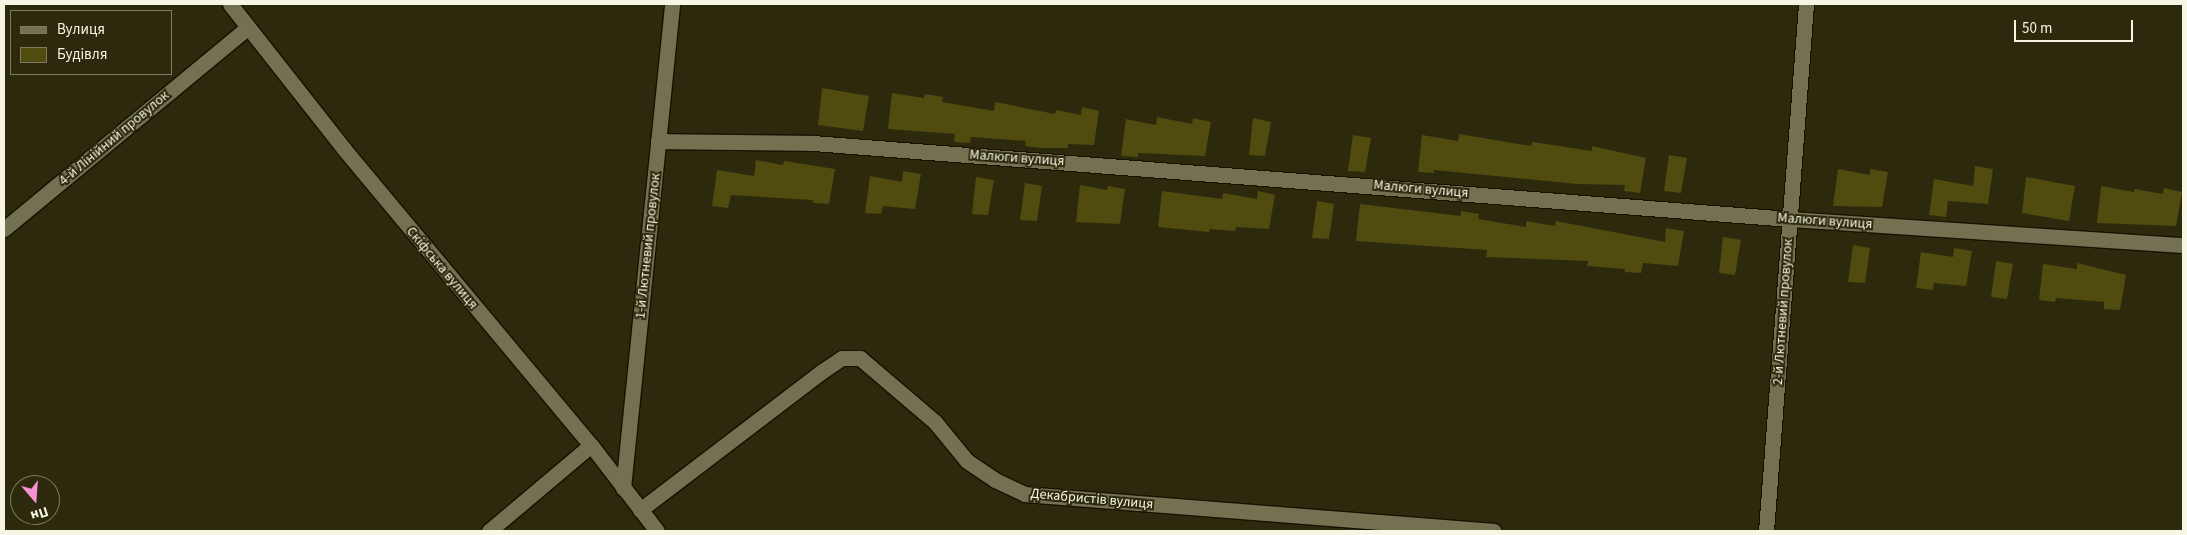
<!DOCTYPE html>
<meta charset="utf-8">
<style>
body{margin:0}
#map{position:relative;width:2187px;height:535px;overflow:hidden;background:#2c290c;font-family:"Source Sans 3",sans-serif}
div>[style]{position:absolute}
.building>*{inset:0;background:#504b0f}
.roads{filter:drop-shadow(1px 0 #151200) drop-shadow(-1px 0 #151200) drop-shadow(0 1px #151200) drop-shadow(0 -1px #151200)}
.street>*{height:15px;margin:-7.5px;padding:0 7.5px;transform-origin:7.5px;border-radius:7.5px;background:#737152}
span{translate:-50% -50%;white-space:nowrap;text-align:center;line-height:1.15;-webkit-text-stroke:4px #2c290c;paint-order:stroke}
.street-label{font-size:14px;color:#f7f6e4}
.frame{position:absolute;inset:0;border:5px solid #f7f6e4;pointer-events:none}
.legend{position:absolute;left:10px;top:10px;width:162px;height:65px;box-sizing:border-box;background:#2c290c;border:1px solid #7d7b62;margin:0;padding:6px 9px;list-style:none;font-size:15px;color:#f7f6e4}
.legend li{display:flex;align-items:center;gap:10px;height:25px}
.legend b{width:25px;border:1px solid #7d7b62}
.north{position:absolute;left:10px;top:475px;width:50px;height:50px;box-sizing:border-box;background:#2c290c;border:1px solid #7d7b62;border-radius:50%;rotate:162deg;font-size:14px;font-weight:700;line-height:20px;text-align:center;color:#f7f6e4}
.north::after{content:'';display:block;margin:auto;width:18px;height:22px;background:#f590d1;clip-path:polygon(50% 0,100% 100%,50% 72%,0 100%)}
.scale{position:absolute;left:2014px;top:20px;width:119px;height:22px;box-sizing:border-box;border:2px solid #f7f6e4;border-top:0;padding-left:6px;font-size:15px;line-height:18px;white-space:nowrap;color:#f7f6e4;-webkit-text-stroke:4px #2c290c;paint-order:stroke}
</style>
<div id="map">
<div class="building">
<i style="clip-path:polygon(822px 88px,869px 96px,863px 131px,818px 125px)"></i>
<i style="clip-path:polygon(892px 93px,924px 98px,925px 94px,943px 97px,942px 102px,994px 111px,995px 102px,1055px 114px,1056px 110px,1081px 115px,1082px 107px,1099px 111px,1094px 145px,1068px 144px,1068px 148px,1041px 148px,1025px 146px,1026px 141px,971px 137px,970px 143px,954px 142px,955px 134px,888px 129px)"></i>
<i style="clip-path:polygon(1157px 117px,1192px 124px,1193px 118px,1211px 122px,1205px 156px,1138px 153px,1138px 157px,1121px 156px,1126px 119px,1156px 125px)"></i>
<i style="clip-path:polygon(1253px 118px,1271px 122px,1265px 156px,1249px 155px)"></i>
<i style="clip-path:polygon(1459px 134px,1531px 146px,1532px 142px,1592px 151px,1592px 146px,1646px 158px,1640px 193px,1624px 191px,1625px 185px,1577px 184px,1434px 170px,1434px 173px,1418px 172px,1422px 135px,1458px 141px)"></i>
<i style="clip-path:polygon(1353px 135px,1371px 138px,1365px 172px,1348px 171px)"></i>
<i style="clip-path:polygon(1669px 155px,1687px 158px,1681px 193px,1664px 191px)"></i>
<i style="clip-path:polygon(756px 160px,783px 165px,784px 161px,835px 169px,829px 204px,813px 203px,813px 200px,731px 195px,728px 208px,712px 206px,717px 170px,754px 176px)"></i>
<i style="clip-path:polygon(1975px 166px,1993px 169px,1988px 204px,1948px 201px,1946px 217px,1929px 215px,1934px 179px,1973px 186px)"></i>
<i style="clip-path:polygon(1838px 169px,1870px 175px,1870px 169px,1888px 172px,1882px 207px,1833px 206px)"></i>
<i style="clip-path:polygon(903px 171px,921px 174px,915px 209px,883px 206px,881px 214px,865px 213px,870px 176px,902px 182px)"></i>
<i style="clip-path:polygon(976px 177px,994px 180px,988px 215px,972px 214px)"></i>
<i style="clip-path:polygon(2026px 177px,2075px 186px,2069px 221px,2022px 213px)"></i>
<i style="clip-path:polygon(1025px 183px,1042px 186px,1037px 221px,1020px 220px)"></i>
<i style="clip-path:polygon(1080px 185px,1107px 190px,1108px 186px,1125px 189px,1120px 224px,1076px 222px)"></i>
<i style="clip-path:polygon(2101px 186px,2134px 192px,2135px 189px,2163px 194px,2164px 188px,2182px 192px,2176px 226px,2097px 223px)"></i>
<i style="clip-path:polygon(1162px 191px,1222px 199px,1223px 193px,1257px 199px,1258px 191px,1275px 195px,1269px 229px,1236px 227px,1235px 231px,1210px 229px,1209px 232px,1158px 227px)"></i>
<i style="clip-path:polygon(1317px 201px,1334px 204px,1329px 239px,1312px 238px)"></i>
<i style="clip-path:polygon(1360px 204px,1461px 216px,1461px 211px,1479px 214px,1478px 219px,1526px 227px,1526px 221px,1555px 226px,1556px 221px,1665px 242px,1666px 228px,1684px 231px,1678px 266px,1643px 263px,1641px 273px,1625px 272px,1625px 269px,1587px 266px,1588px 261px,1486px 257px,1487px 250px,1356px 241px)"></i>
<i style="clip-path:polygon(1723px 237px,1741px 240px,1735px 275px,1719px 273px)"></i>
<i style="clip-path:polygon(1853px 245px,1870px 248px,1865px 283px,1848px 282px)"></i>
<i style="clip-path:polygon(1954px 248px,1972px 251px,1966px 286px,1934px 283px,1933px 290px,1916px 288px,1921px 252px,1953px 257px)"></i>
<i style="clip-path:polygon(1996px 261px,2013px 264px,2007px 299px,1991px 297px)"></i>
<i style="clip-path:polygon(2077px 263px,2126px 275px,2120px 310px,2104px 309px,2104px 302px,2056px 298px,2055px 302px,2039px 300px,2043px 264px,2077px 269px)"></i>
</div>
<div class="roads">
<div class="street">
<i style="left:230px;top:4px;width:184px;rotate:51.8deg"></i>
<i style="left:344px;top:149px;width:386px;rotate:50.2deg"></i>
<i style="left:591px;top:445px;width:108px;rotate:52.5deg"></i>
<i style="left:658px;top:141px;width:155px;rotate:0.7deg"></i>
<i style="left:813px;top:143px;width:980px;rotate:4.45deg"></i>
<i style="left:1790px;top:219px;width:394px;rotate:3.8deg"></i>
<i style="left:4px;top:229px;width:317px;rotate:-39.6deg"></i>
<i style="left:623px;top:488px;width:486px;rotate:-84.2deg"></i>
<i style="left:640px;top:510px;width:228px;rotate:-37.3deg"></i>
<i style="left:821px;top:372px;width:25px;rotate:-34deg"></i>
<i style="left:842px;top:358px;width:18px"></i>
<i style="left:860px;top:358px;width:99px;rotate:40.5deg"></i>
<i style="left:935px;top:422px;width:50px;rotate:50.6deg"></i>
<i style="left:967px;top:461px;width:34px;rotate:34deg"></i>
<i style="left:995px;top:480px;width:33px;rotate:25deg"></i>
<i style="left:1025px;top:494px;width:470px;rotate:4.5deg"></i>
<i style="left:489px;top:531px;width:133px;rotate:-40.1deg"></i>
<i style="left:1766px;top:531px;width:529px;rotate:-85.66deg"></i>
</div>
</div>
<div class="street-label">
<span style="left:114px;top:138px;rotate:-40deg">4-й Лінійний провулок</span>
<span style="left:1017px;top:158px;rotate:4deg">Малюги вулиця</span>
<span style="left:1421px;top:189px;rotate:5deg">Малюги вулиця</span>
<span style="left:1825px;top:221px;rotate:4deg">Малюги вулиця</span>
<span style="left:648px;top:246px;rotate:-84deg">1-й Лютневий провулок</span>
<span style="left:442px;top:268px;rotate:50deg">Скіфська вулиця</span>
<span style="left:1783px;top:312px;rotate:-86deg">2-й Лютневий провулок</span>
<span style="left:1092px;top:499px;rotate:5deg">Декабристів вулиця</span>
</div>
<div class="frame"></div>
<ul class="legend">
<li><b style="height:6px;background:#737152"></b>Вулиця</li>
<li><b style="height:14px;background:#504b0f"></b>Будівля</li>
</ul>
<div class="north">Пн</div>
<div class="scale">50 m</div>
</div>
